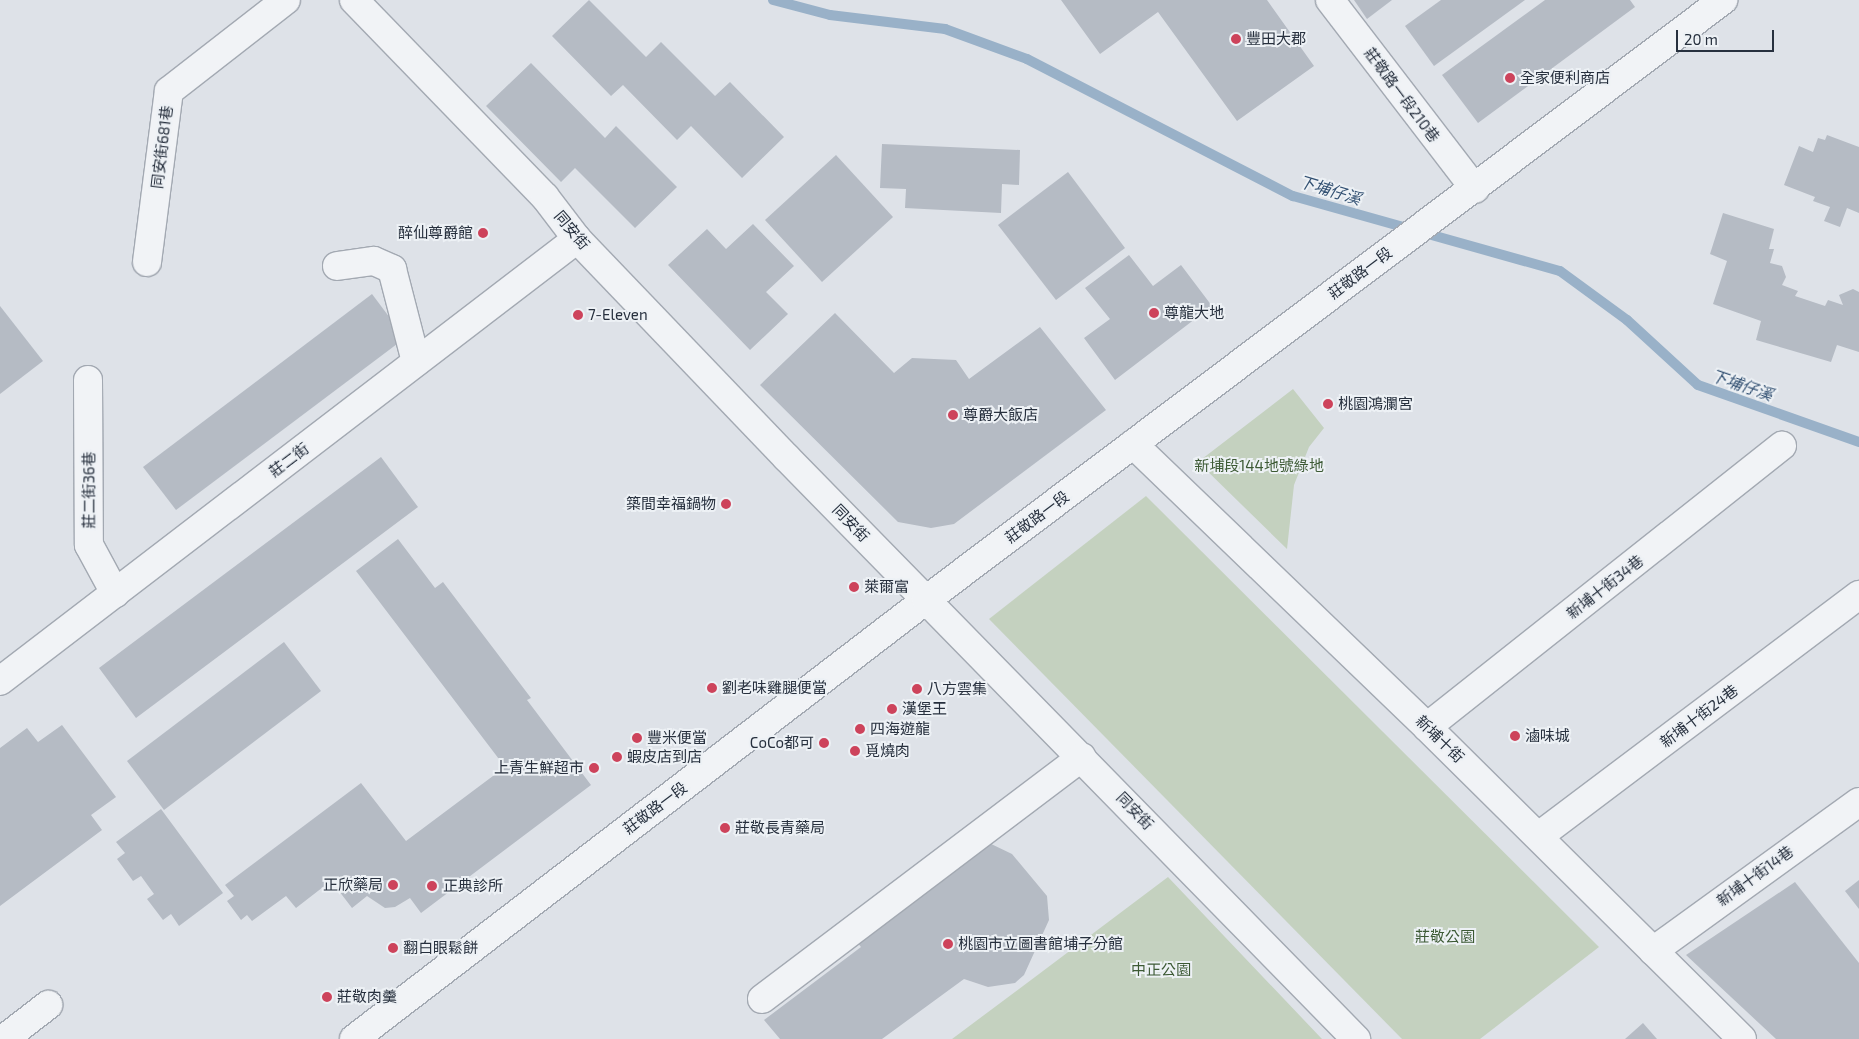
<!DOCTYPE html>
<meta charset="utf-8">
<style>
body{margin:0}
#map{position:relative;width:1859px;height:1039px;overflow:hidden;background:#dee2e8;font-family:"Exo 2","Noto Sans TC",sans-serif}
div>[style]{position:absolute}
.green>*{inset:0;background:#c4d1bf}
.stream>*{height:10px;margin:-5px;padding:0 5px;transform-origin:5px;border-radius:5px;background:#99b1c8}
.building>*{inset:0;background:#b5bbc4}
.roads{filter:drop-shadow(1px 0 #a3a9b2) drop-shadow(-1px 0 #a3a9b2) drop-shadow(0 1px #a3a9b2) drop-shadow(0 -1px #a3a9b2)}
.minor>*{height:28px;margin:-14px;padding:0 14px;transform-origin:14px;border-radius:14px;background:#f1f3f6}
.dots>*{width:14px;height:14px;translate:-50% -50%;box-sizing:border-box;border:2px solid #edf1f5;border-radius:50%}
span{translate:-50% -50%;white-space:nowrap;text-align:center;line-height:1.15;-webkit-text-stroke:4px #edf1f5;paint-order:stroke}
.poi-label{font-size:15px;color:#27303e}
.left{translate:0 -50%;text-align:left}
.right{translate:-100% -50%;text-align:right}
.street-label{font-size:15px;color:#27303e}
.park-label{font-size:15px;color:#3d5a35}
.water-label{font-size:16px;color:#325072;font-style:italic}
.scale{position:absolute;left:1676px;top:30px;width:98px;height:22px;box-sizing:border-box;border:2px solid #27303e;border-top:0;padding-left:6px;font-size:15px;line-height:18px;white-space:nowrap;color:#27303e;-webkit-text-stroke:4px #edf1f5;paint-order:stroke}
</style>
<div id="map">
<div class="green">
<i style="clip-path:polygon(1293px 389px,1324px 428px,1309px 447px,1294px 485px,1287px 549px,1198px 462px)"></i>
<i style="clip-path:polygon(1146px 496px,1599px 947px,1480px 1039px,1402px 1039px,989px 619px)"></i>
<i style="clip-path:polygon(1168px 877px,1322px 1039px,952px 1039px,1039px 974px)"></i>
</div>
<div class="stream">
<i style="left:773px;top:0;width:59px;rotate:14.7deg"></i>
<i style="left:830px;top:15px;width:116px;rotate:6.9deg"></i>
<i style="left:945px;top:29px;width:87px;rotate:20.1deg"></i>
<i style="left:1027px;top:59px;width:299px;rotate:27.3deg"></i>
<i style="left:1293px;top:196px;width:277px;rotate:15.7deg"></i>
<i style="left:1560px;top:271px;width:83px;rotate:36.2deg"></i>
<i style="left:1627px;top:320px;width:96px;rotate:42.5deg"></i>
<i style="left:1698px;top:385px;width:171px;rotate:19.5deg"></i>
</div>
<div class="building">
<i style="clip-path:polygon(589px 0,646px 57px,661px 42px,715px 96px,730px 82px,784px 137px,742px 178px,691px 126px,677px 140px,623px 85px,611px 96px,552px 36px)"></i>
<i style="clip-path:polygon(1061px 0,1267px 0,1314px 66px,1237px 121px,1158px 12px,1100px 54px)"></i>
<i style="clip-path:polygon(1354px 0,1392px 0,1367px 19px)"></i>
<i style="clip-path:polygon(1441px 0,1525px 0,1434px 66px,1405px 26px)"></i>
<i style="clip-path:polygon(1545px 0,1630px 0,1635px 7px,1478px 123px,1442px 75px)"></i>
<i style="clip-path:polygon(531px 63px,605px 138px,616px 126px,677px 187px,635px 228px,575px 168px,561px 182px,486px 106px)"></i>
<i style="clip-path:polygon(1827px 135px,1859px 147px,1859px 213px,1847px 208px,1840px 227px,1824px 221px,1830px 207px,1813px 201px,1815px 197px,1784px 185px,1799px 146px,1813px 152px,1818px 138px,1825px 140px)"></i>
<i style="clip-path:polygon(882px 144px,1020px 150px,1019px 185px,1002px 184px,1001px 213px,905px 208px,906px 189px,880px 188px)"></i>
<i style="clip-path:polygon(836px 155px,893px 217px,822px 282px,765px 220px)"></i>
<i style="clip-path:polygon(1068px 172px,1125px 248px,1056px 300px,998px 225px)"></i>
<i style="clip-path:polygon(1723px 213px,1774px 229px,1769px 249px,1774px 249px,1770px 263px,1782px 266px,1786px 277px,1782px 285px,1798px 291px,1795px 296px,1825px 306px,1828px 300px,1843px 305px,1839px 295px,1853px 289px,1859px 292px,1859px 352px,1837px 345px,1831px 362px,1756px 340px,1761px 321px,1713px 304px,1727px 261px,1710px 254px)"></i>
<i style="clip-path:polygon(753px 224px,794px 266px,766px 292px,788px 314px,750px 350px,668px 265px,707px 229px,726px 249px)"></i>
<i style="clip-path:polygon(1129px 255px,1153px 286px,1181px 265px,1212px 306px,1115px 380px,1084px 338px,1110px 319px,1085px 288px)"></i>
<i style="clip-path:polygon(372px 294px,405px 338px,176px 510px,143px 467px)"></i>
<i style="clip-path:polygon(0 306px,43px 361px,0 394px)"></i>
<i style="clip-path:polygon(835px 313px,894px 373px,912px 358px,956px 360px,969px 379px,1040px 327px,1106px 410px,954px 524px,931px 528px,898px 522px,760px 385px)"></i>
<i style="clip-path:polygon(381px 457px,418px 507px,136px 718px,99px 668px)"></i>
<i style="clip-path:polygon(398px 539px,435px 588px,443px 582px,531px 698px,527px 700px,591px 785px,421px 913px,410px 898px,395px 907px,385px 908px,367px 896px,352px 908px,339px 891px,344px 887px,336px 877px,296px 908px,286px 896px,252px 921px,247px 915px,241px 920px,227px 901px,234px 896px,225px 885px,361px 783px,406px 841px,505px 767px,356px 571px)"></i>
<i style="clip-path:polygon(284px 642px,321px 691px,164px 810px,127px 761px)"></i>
<i style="clip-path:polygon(62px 725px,116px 797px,91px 815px,102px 830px,0 906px,0 748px,27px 728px,38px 742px)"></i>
<i style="clip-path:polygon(161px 809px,223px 893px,179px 926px,171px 914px,163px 920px,147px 899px,154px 894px,141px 876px,133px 881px,117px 859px,125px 853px,116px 842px)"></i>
<i style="clip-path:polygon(987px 842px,1012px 854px,1047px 896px,1049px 920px,1024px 975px,1015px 983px,988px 987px,964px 979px,882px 1039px,780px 1039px,764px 1020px,861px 947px,855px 940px)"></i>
<i style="clip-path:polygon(1859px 880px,1859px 909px,1845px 891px)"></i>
<i style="clip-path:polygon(1795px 882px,1859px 963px,1859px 1039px,1776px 1039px,1686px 955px)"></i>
<i style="clip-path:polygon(1643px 1023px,1657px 1039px,1625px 1039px)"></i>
</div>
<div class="roads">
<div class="minor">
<i style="left:354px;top:0;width:274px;rotate:45.9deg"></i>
<i style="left:545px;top:197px;width:53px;rotate:52.7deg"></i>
<i style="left:577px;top:239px;width:302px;rotate:46.2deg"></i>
<i style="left:786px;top:457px;width:815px;rotate:45.6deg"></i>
<i style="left:1330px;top:0;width:238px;rotate:52.5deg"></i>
<i style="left:147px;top:262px;width:172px;rotate:-82.7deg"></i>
<i style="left:169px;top:91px;width:148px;rotate:-37.9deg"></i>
<i style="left:337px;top:266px;width:37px;rotate:-8deg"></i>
<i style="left:374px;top:261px;width:20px;rotate:24deg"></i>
<i style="left:392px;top:269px;width:96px;rotate:75.5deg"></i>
<i style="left:88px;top:380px;width:165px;rotate:89.7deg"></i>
<i style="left:89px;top:545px;width:55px;rotate:61.6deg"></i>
<i style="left:1133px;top:444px;width:408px;rotate:43.9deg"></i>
<i style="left:1427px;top:727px;width:443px;rotate:44.7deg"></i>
<i style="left:0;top:681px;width:727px;rotate:-37.45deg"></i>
<i style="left:1427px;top:727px;width:453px;rotate:-38.4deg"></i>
<i style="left:1539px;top:836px;width:401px;rotate:-37deg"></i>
<i style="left:1653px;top:951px;width:254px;rotate:-35.9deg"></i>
<i style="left:762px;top:999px;width:401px;rotate:-37.1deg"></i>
<i style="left:4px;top:1039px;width:56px;rotate:-37.7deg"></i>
<i style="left:354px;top:1039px;width:721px;rotate:-37.51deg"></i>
<i style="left:926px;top:600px;width:998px;rotate:-36.97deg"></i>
</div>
</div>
<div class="dots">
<i style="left:1236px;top:39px;background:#cd435b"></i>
<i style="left:1510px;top:78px;background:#cd435b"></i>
<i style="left:483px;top:233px;background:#cd435b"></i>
<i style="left:1154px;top:313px;background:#cd435b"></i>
<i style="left:578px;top:315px;background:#cd435b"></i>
<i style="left:1328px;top:404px;background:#cd435b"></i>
<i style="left:953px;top:415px;background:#cd435b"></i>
<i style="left:726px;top:504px;background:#cd435b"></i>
<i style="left:854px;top:587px;background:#cd435b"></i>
<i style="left:712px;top:688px;background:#cd435b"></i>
<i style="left:917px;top:689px;background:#cd435b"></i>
<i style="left:892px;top:709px;background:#cd435b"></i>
<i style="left:860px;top:729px;background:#cd435b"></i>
<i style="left:1515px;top:736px;background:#cd435b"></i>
<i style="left:637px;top:738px;background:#cd435b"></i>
<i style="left:824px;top:743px;background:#cd435b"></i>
<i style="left:855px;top:751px;background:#cd435b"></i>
<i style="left:617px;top:757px;background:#cd435b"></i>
<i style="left:594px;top:768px;background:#cd435b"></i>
<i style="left:725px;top:828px;background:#cd435b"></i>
<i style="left:393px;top:885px;background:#cd435b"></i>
<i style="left:432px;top:886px;background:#cd435b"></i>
<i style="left:948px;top:944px;background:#cd435b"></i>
<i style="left:393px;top:948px;background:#cd435b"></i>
<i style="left:327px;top:997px;background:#cd435b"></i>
</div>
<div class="poi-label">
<span class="left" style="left:1246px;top:39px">豐田大郡</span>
<span class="left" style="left:1520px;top:78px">全家便利商店</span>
<span class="right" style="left:473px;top:233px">醉仙尊爵館</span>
<span class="left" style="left:1164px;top:313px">尊龍大地</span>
<span class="left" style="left:588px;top:315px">7-Eleven</span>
<span class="left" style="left:1338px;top:404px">桃園鴻瀾宮</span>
<span class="left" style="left:963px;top:415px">尊爵大飯店</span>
<span class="right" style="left:716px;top:504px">築間幸福鍋物</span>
<span class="left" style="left:864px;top:587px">萊爾富</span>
<span class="left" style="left:722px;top:688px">劉老味雞腿便當</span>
<span class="left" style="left:927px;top:689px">八方雲集</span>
<span class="left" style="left:902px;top:709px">漢堡王</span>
<span class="left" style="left:870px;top:729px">四海遊龍</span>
<span class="left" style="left:1525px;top:736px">滷味城</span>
<span class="left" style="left:647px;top:738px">豐米便當</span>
<span class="right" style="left:814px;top:743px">CoCo都可</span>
<span class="left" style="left:865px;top:751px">覓燒肉</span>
<span class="left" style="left:627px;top:757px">蝦皮店到店</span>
<span class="right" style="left:584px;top:768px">上青生鮮超市</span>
<span class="left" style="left:735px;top:828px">莊敬長青藥局</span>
<span class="right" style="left:383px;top:885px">正欣藥局</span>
<span class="left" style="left:443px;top:886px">正典診所</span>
<span class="left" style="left:958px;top:944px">桃園市立圖書館埔子分館</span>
<span class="left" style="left:403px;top:948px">翻白眼鬆餅</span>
<span class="left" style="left:337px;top:997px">莊敬肉羹</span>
</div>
<div class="street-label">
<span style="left:1402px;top:95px;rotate:53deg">莊敬路一段210巷</span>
<span style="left:162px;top:147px;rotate:-83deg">同安街681巷</span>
<span style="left:572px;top:230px;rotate:50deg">同安街</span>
<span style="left:1360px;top:273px;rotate:-37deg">莊敬路一段</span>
<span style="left:289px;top:460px;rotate:-37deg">莊二街</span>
<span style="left:89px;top:490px;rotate:-90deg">莊二街36巷</span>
<span style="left:1037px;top:517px;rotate:-37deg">莊敬路一段</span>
<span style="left:851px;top:523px;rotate:46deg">同安街</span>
<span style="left:1605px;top:587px;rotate:-38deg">新埔十街34巷</span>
<span style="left:1699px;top:716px;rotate:-37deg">新埔十街24巷</span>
<span style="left:1440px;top:739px;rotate:44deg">新埔十街</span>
<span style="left:655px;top:808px;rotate:-37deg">莊敬路一段</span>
<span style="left:1135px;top:811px;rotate:46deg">同安街</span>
<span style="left:1755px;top:876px;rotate:-36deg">新埔十街14巷</span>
</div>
<div class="park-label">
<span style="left:1259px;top:466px">新埔段144地號綠地</span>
<span style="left:1445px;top:937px">莊敬公園</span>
<span style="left:1161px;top:970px">中正公園</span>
</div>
<div class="water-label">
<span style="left:1330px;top:190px;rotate:17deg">下埔仔溪</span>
<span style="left:1742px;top:385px;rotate:19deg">下埔仔溪</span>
</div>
<div class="scale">20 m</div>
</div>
